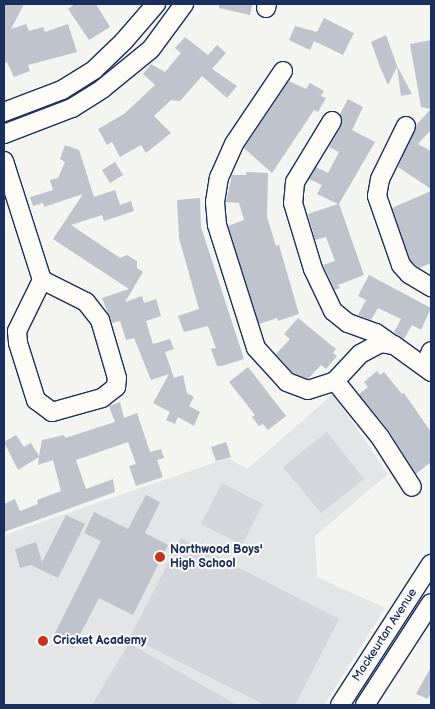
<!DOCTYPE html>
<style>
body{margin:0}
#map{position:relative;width:435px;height:709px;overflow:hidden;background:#f4f4f1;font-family:"Balsamiq Sans",sans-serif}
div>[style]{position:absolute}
.built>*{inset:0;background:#e4e5e6}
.green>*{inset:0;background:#d4d6db}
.building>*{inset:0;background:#bfc3cc}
.roads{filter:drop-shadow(1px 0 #1b2f5e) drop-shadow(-1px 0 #1b2f5e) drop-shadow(0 1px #1b2f5e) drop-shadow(0 -1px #1b2f5e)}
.minor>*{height:18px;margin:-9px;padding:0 9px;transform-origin:9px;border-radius:9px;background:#fdfcf7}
.dots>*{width:14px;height:14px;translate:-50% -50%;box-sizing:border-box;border:2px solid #fdfcf7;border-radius:50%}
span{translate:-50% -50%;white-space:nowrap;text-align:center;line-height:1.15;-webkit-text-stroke:4px #fdfcf7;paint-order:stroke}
.poi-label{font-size:12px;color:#1b2f5e;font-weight:700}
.left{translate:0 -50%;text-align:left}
.street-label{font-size:12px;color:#1b2f5e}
.frame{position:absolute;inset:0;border:5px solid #1b2f5e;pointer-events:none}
</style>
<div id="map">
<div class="built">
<i style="clip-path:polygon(333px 394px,388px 474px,315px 536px,317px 577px,385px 608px,324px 705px,4px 705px,4px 535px,228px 458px,247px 469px)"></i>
</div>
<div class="green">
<i style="clip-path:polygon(327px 432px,364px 479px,321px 513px,283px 467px)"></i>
<i style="clip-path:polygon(222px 483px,263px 504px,242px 545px,201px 524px)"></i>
<i style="clip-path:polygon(181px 538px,339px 619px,295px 705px,265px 705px,130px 637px)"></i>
<i style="clip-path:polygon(129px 643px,237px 705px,92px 705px)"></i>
</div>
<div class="building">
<i style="clip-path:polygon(4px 4px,24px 4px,11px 29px,26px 24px,29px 31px,43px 27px,45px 32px,68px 24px,77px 52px,28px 65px,30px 71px,14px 77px,7px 62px,4px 63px)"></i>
<i style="clip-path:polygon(75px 4px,96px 4px,110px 27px,89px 40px,68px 9px)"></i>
<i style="clip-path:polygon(219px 4px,250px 4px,252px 5px,250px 15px,219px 8px)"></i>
<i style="clip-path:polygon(324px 18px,354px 33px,343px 55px,314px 41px,310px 50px,289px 40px,295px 26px,317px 32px)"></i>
<i style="clip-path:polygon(386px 35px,397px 66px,412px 94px,401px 96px,397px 67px,388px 85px,380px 67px,371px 42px)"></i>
<i style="clip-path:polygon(185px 37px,208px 55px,217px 45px,226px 53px,212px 69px,237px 86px,227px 98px,202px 76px,180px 101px,171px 100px,154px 116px,171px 133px,146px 153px,141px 145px,120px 157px,112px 142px,107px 145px,98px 129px,124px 114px,155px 85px,143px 74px,151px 64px,165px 72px,181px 53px,175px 48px)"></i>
<i style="clip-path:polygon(431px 40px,431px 130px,418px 144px,431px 151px,431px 189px,398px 167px,416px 125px,431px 109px,421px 107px,410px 44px)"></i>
<i style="clip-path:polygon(289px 81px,306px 89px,310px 83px,324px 91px,321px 96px,326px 98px,318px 112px,314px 110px,272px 173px,244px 148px)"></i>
<i style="clip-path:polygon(348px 99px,363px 107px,352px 130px,375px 142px,339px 204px,364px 275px,338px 285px,340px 288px,335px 290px,323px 265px,335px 261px,326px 237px,315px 240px,308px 214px,338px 204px,317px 194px,322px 185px,309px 179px,316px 167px,328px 173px,339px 152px,329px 147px,341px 126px,340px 114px)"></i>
<i style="clip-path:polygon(65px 145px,79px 150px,94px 197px,115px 190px,120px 205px,131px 201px,134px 211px,104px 221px,102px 215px,71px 225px,120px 258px,127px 255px,137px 261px,137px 268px,143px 272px,125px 302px,142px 296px,144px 303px,156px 299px,161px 316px,146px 321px,153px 344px,170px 339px,174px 349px,165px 352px,174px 378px,183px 375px,187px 393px,194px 397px,189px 406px,200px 412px,194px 426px,178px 417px,175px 424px,166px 420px,170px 412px,153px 403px,169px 374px,151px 380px,134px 338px,126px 340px,120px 321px,112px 323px,102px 298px,129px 289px,53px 239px,83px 194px,44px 207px,43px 203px,33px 206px,30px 197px,53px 190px,50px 180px,58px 178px,65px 162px,60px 159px)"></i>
<i style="clip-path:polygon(115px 162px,123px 175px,110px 183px,102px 170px)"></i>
<i style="clip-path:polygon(246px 172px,268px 173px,267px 217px,276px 246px,279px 245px,299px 314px,278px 321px,277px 318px,259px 324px,228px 226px,244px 220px,239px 203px,226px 202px,232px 175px,246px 175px)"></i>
<i style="clip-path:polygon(431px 191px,431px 263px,419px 268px,410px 260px,392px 208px)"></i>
<i style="clip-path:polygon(200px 198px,201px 227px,244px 359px,222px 366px,217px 366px,211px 349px,216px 348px,208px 326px,184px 332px,178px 316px,199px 309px,179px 238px,177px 200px)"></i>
<i style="clip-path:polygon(369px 275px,431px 308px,421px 330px,412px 325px,404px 339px,394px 332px,401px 319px,378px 308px,371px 320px,358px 315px,366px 300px,358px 296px)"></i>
<i style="clip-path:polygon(298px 318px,336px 349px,333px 353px,337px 356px,326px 369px,321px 365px,308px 379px,293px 373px,276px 354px,290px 339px,284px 334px)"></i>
<i style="clip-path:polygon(248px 367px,286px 416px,268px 430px,263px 424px,259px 426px,252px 417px,255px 415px,229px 382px)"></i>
<i style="clip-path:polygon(377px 371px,380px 375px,384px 372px,402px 394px,404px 393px,431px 432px,431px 462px,416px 474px,389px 431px,359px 394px,368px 387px,364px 382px)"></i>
<i style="clip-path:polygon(120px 402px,124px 418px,137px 413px,150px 452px,161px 449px,164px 458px,157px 460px,163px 477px,136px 486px,129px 466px,136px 464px,128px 442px,76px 460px,86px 489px,113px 479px,115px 492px,4px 532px,4px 504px,15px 499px,20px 511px,38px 504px,37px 500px,61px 491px,53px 460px,38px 465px,39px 457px,18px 470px,4px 442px,16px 435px,24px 447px,31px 443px,39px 456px,42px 440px,64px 435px,65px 438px,115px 422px,109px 406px)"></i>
<i style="clip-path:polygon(226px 442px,231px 457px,216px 461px,211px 447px)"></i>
<i style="clip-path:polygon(146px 495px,160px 502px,145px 533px,168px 545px,133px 615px,99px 598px,73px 648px,53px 637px,101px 541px,84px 533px,94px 512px,128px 529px)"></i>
<i style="clip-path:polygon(66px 515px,85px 524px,58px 578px,31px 565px,20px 568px,15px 549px,36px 542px,42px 562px)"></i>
<i style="clip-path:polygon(431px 667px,431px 692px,428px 699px,416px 694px)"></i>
</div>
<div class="roads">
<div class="minor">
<i style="left:266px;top:8px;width:4px;rotate:-76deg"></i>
<i style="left:283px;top:71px;width:88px;rotate:123.9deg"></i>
<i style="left:234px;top:144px;width:36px;rotate:114deg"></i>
<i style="left:219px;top:177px;width:25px;rotate:99deg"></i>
<i style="left:215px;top:202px;width:23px;rotate:85deg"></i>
<i style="left:217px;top:225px;width:129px;rotate:72.4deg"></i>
<i style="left:256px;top:348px;width:46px;rotate:47.6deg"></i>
<i style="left:287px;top:382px;width:22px;rotate:21deg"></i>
<i style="left:308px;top:390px;width:28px;rotate:-18deg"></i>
<i style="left:335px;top:381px;width:37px;rotate:-47deg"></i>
<i style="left:360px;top:354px;width:24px;rotate:-28deg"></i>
<i style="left:381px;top:343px;width:13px;rotate:9deg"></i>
<i style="left:394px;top:345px;width:46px;rotate:36.1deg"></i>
<i style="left:4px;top:112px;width:62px;rotate:-20.8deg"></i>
<i style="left:62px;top:90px;width:39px;rotate:-32deg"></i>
<i style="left:95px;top:69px;width:40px;rotate:-44deg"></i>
<i style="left:124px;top:41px;width:49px;rotate:-49.1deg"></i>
<i style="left:332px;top:121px;width:71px;rotate:121.2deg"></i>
<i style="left:295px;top:182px;width:21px;rotate:95deg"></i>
<i style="left:293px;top:203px;width:69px;rotate:73.1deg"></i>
<i style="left:313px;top:269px;width:47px;rotate:64.5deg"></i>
<i style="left:333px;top:311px;width:19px;rotate:39deg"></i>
<i style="left:348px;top:323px;width:30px;rotate:20deg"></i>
<i style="left:376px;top:333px;width:21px;rotate:35deg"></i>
<i style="left:406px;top:126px;width:59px;rotate:116.1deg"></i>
<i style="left:380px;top:179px;width:17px;rotate:100deg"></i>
<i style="left:377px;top:196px;width:73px;rotate:70.8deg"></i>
<i style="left:401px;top:265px;width:12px;rotate:48deg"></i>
<i style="left:409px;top:274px;width:26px;rotate:31deg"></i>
<i style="left:4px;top:134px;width:73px;rotate:-20.9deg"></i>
<i style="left:72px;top:108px;width:36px;rotate:-32deg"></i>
<i style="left:102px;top:89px;width:63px;rotate:-39.2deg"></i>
<i style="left:151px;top:49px;width:56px;rotate:-53.7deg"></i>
<i style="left:4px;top:161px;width:125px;rotate:72.3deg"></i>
<i style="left:42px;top:280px;width:57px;rotate:116.1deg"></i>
<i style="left:17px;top:331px;width:12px;rotate:85deg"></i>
<i style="left:18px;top:343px;width:60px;rotate:72.5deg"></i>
<i style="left:36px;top:400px;width:20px;rotate:37deg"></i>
<i style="left:52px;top:412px;width:52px;rotate:-15.6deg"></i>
<i style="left:102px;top:398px;width:18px;rotate:-38deg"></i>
<i style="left:116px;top:387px;width:9px;rotate:-84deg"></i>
<i style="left:117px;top:378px;width:60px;rotate:-106.3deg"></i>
<i style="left:100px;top:320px;width:23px;rotate:-128deg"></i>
<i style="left:86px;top:302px;width:49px;rotate:-153.4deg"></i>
<i style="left:425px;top:366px;width:16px;rotate:-68deg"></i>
<i style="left:335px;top:381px;width:72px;rotate:51.2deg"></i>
<i style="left:380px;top:437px;width:59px;rotate:57.4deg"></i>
<i style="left:340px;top:705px;width:168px;rotate:-57.2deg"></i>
<i style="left:365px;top:705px;width:121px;rotate:-57.1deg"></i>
</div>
</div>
<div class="dots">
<i style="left:160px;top:557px;background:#c8321e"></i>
<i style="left:43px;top:641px;background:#c8321e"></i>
</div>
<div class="poi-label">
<span class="left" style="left:170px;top:557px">Northwood Boys'<br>High School</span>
<span class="left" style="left:53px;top:641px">Cricket Academy</span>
</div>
<div class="street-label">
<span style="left:385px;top:635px;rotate:-57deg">Mackeurtan Avenue</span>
</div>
<div class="frame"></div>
</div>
